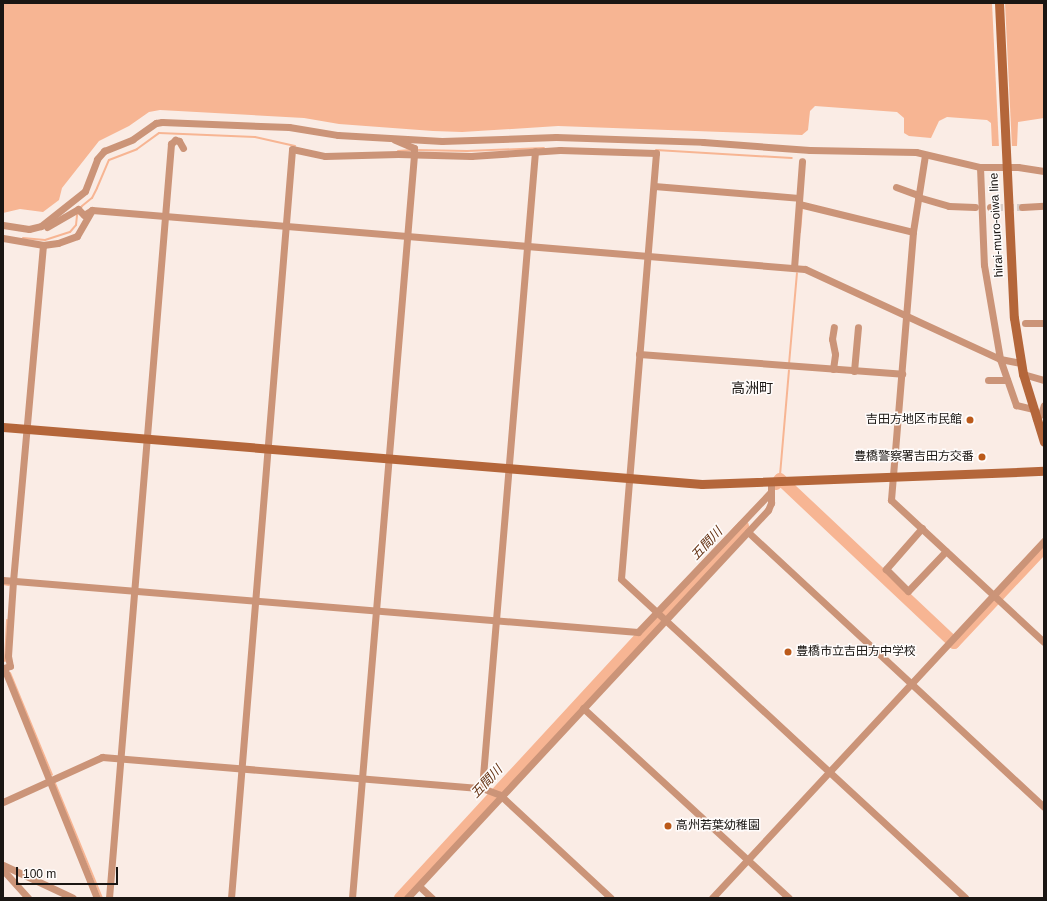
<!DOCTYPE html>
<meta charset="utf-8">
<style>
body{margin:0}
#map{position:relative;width:1047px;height:901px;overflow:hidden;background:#faece5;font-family:Helvetica,"Noto Sans JP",sans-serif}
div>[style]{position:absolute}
.water>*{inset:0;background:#f7b593}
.pier>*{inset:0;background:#faece5}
.stream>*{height:2px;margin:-1px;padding:0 1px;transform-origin:1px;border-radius:1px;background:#f7b593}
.river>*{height:12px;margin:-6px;padding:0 6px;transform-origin:6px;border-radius:6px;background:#f7b593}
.street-tunnel>*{height:7px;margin-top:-3.5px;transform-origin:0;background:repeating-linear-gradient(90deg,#d8ccc6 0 7px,transparent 0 10.5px)}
.street>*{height:7px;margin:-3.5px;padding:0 3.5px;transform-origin:3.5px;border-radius:3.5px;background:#cb9478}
.secondary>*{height:9px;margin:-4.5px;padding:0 4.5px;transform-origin:4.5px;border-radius:4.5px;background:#b4663a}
.dots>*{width:11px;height:11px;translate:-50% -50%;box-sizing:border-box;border:2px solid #fffcfb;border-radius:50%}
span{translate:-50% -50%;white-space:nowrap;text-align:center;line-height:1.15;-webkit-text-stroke:3px #fffcfb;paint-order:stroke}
.street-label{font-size:12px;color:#1a1613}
.poi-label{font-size:12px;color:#1a1613}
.right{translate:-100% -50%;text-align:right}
.left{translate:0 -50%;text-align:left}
.water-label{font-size:13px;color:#633011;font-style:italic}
.quarter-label{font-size:14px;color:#1a1613}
.frame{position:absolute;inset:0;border:4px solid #1a1613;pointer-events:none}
.scale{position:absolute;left:16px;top:867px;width:102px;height:18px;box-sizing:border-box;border:2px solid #1a1613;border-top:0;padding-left:5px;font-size:12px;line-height:14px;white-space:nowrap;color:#1a1613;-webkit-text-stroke:3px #fffcfb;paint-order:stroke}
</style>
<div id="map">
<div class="water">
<i style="clip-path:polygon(3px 3px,1044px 3px,1044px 118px,1018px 122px,1017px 146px,992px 146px,991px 123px,987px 120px,947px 117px,939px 121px,931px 138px,909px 136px,904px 133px,904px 118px,897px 112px,815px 106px,810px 111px,808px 130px,802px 135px,558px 126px,462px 132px,433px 131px,339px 124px,304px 118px,160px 110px,149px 112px,129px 126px,99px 141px,62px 188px,59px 200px,43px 212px,20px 209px,3px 213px)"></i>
</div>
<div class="pier">
<i style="clip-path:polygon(992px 3px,1005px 3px,1012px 148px,999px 148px)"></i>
</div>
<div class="stream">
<i style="left:416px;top:150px;width:51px;rotate:1.1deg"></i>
<i style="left:467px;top:151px;width:77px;rotate:-2.2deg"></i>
<i style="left:656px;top:150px;width:136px;rotate:3.4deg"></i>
<i style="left:398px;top:151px;width:14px;rotate:-4deg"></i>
<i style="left:800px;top:232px;width:23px;rotate:-85deg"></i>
<i style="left:23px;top:238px;width:22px;rotate:5deg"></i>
<i style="left:45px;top:240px;width:26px;rotate:-18deg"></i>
<i style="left:70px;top:232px;width:9px;rotate:-49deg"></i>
<i style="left:76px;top:225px;width:10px;rotate:-84deg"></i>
<i style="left:77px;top:215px;width:10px;rotate:-61deg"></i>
<i style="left:82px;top:206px;width:13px;rotate:-39deg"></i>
<i style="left:92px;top:198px;width:11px;rotate:-63deg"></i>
<i style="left:97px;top:188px;width:30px;rotate:-67deg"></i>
<i style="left:109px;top:160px;width:30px;rotate:-21deg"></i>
<i style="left:137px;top:149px;width:27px;rotate:-36deg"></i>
<i style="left:159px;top:133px;width:96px;rotate:2.4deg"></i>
<i style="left:255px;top:137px;width:41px;rotate:12.7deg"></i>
<i style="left:789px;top:364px;width:91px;rotate:-85deg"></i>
<i style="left:780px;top:475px;width:105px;rotate:-85.1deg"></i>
<i style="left:3px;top:584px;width:6px;rotate:9deg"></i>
<i style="left:5px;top:661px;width:41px;rotate:-87.2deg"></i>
<i style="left:10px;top:673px;width:110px;rotate:67.6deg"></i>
<i style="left:54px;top:781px;width:126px;rotate:67.7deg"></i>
</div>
<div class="river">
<i style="left:776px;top:484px;width:6px;rotate:-51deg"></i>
<i style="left:780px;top:479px;width:239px;rotate:43.3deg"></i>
<i style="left:954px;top:643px;width:132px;rotate:-46.8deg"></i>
<i style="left:400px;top:898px;width:506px;rotate:-47.32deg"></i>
</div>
<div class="street-tunnel">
<i style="left:996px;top:207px;width:26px"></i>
</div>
<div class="street">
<i style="left:925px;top:155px;width:78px;rotate:98.9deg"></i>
<i style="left:913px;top:232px;width:269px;rotate:94.7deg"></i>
<i style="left:891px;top:500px;width:209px;rotate:42.9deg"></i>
<i style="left:980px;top:167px;width:98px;rotate:87.7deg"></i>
<i style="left:984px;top:265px;width:95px;rotate:80.3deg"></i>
<i style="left:1000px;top:359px;width:49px;rotate:70.8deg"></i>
<i style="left:1016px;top:405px;width:17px;rotate:13deg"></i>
<i style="left:654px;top:186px;width:145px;rotate:4.7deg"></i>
<i style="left:896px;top:187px;width:23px;rotate:20deg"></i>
<i style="left:918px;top:197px;width:32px;rotate:16deg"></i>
<i style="left:949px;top:206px;width:26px;rotate:2deg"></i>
<i style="left:799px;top:204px;width:117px;rotate:13.8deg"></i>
<i style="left:990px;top:207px;width:6px"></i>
<i style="left:1022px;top:207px;width:22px;rotate:-3deg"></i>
<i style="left:3px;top:225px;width:26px;rotate:9deg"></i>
<i style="left:29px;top:229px;width:12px;rotate:-14deg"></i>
<i style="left:41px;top:226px;width:56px;rotate:-38.5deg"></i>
<i style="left:85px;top:191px;width:34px;rotate:-69deg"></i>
<i style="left:97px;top:159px;width:11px;rotate:-49deg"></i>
<i style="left:104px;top:151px;width:31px;rotate:-22deg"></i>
<i style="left:133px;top:139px;width:28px;rotate:-35deg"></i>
<i style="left:156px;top:123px;width:6px;rotate:-9deg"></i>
<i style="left:162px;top:122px;width:127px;rotate:2.3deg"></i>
<i style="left:289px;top:127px;width:50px;rotate:9.3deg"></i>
<i style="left:338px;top:135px;width:104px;rotate:3.3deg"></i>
<i style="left:442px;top:141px;width:114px;rotate:-2deg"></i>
<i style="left:556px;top:137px;width:147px;rotate:1.9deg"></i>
<i style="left:703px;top:142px;width:107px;rotate:4.3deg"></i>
<i style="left:810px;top:150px;width:106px;rotate:1.1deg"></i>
<i style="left:916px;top:152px;width:66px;rotate:13.2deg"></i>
<i style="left:980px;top:167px;width:38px"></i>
<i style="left:1018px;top:167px;width:26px;rotate:9deg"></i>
<i style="left:47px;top:227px;width:36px;rotate:-30deg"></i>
<i style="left:78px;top:209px;width:8px;rotate:45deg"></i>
<i style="left:84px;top:215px;width:9px;rotate:-32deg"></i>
<i style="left:92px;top:210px;width:715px;rotate:4.73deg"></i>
<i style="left:805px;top:269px;width:215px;rotate:24.8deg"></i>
<i style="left:1000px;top:359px;width:20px;rotate:11deg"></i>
<i style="left:3px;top:238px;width:41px;rotate:9.9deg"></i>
<i style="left:43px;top:245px;width:15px;rotate:-8deg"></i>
<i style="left:58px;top:243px;width:20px;rotate:-20deg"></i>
<i style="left:77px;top:236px;width:30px;rotate:-60deg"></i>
<i style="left:43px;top:245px;width:337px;rotate:95.1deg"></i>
<i style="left:13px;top:581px;width:75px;rotate:93.8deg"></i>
<i style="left:8px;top:656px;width:10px;rotate:79deg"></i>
<i style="left:10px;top:666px;width:6px;rotate:162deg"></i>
<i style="left:4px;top:668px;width:248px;rotate:68deg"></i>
<i style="left:794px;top:268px;width:107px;rotate:-85.7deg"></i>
<i style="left:1025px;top:323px;width:19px"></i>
<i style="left:639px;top:354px;width:264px;rotate:4.3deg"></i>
<i style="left:833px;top:369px;width:15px;rotate:-82deg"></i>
<i style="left:835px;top:354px;width:15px;rotate:-101deg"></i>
<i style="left:832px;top:339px;width:12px;rotate:-81deg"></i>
<i style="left:854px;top:371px;width:44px;rotate:-84.8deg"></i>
<i style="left:1023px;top:374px;width:22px;rotate:16deg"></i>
<i style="left:988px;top:380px;width:19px"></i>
<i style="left:1036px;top:419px;width:7px;rotate:-45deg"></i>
<i style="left:1041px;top:414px;width:9px;rotate:-72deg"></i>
<i style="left:922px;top:528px;width:55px;rotate:131.3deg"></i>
<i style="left:886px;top:569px;width:31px;rotate:45deg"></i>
<i style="left:908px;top:591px;width:55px;rotate:-46.5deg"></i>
<i style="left:748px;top:532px;width:404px;rotate:42.9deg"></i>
<i style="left:3px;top:580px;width:637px;rotate:4.68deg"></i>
<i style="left:638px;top:632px;width:193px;rotate:-46.5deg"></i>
<i style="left:583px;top:708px;width:280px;rotate:42.7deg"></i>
<i style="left:482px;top:788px;width:639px;rotate:-85.24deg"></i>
<i style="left:3px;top:802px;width:109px;rotate:-24.4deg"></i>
<i style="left:102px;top:757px;width:381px;rotate:4.7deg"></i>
<i style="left:482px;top:788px;width:19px;rotate:21deg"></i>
<i style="left:500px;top:795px;width:151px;rotate:42.9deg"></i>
<i style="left:3px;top:865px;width:77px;rotate:25.2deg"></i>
<i style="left:3px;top:870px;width:38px;rotate:48deg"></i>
<i style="left:419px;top:886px;width:18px;rotate:43deg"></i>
<i style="left:109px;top:898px;width:757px;rotate:-85.3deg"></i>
<i style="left:171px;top:144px;width:6px;rotate:-45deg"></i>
<i style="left:175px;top:140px;width:4px;rotate:14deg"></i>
<i style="left:179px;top:141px;width:8px;rotate:60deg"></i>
<i style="left:231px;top:898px;width:751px;rotate:-85.34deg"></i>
<i style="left:292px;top:149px;width:34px;rotate:12deg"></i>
<i style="left:325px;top:156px;width:73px;rotate:-1.6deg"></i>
<i style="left:398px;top:154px;width:73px;rotate:1.6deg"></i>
<i style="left:471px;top:156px;width:89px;rotate:-3.9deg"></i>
<i style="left:560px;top:150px;width:96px;rotate:1.8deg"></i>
<i style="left:656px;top:153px;width:427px;rotate:94.7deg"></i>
<i style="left:621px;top:579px;width:469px;rotate:42.8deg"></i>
<i style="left:352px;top:898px;width:746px;rotate:-85.23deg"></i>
<i style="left:414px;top:155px;width:7px;rotate:-90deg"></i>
<i style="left:414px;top:148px;width:21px;rotate:-157deg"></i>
<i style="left:407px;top:898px;width:530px;rotate:-47.06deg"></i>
<i style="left:768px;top:510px;width:8px;rotate:-67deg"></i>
<i style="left:771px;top:503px;width:20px;rotate:-90deg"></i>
<i style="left:712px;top:898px;width:488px;rotate:-47.1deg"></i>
</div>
<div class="secondary">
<i style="left:999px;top:3px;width:315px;rotate:87.3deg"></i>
<i style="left:1014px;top:318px;width:57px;rotate:80.9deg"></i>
<i style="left:1023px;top:374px;width:71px;rotate:72.8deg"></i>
<i style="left:3px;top:427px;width:701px;rotate:4.66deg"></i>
<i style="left:702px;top:484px;width:342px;rotate:-2.2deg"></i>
</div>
<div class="dots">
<i style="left:970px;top:420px;background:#bb5a1a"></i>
<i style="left:982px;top:457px;background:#bb5a1a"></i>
<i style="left:788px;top:652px;background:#bb5a1a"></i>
<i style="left:668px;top:826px;background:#bb5a1a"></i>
</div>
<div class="street-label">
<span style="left:997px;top:225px;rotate:-93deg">hirai-muro-oiwa line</span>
</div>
<div class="poi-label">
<span class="right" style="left:962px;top:420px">吉田方地区市民館</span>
<span class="right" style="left:974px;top:457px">豊橋警察署吉田方交番</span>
<span class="left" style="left:796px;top:652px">豊橋市立吉田方中学校</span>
<span class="left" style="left:676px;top:826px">高州若葉幼稚園</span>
</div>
<div class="water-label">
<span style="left:707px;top:544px;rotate:-47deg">五間川</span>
<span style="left:487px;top:782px;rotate:-47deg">五間川</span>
</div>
<div class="quarter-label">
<span style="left:752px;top:388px">高洲町</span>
</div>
<div class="frame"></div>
<div class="scale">100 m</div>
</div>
